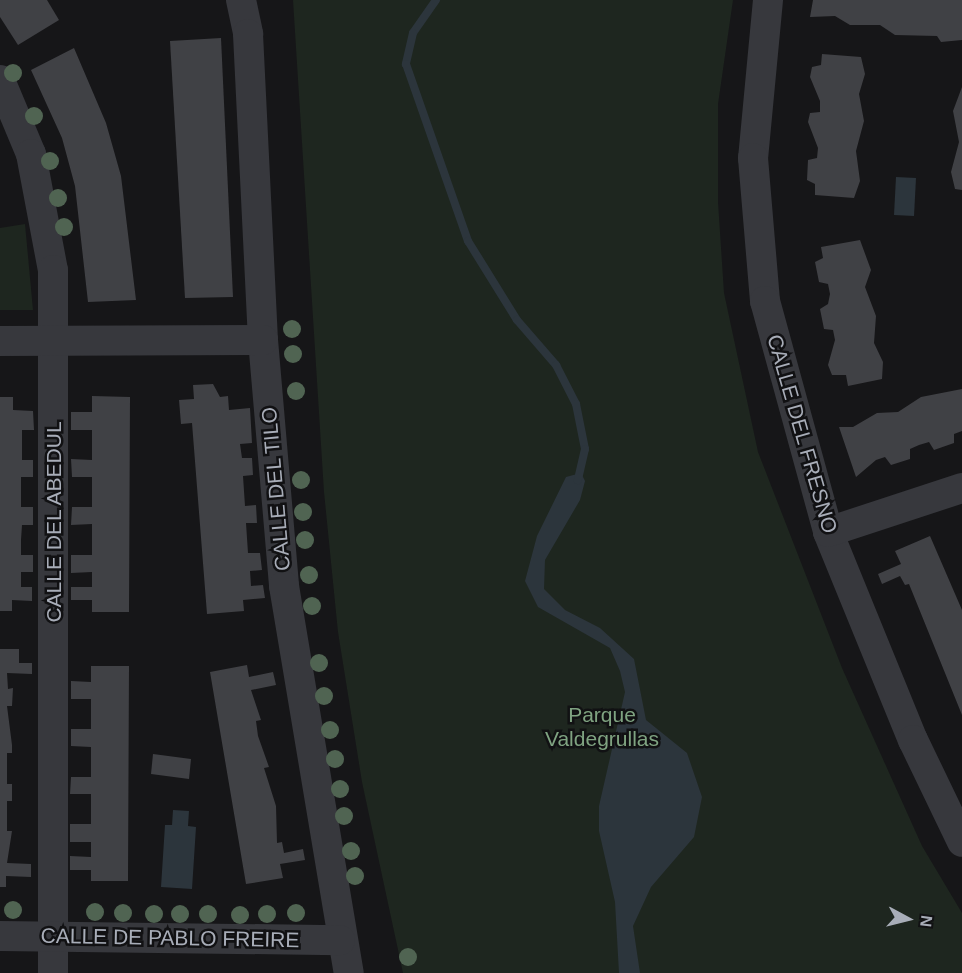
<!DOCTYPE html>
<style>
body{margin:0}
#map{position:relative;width:962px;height:973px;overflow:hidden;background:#161618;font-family:Arial,sans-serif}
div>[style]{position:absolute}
.green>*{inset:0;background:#1e261f}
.water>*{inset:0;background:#2c353c}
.stream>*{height:8px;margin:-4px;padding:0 4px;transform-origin:4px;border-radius:4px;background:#2c353c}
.building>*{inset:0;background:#404145}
.street>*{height:30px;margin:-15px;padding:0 15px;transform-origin:15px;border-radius:15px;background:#37383d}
.trees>*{width:18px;height:18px;margin:-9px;border-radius:50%;background:#506452}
span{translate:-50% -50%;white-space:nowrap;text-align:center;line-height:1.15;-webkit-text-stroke:5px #111113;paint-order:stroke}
.street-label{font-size:21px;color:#a8adb8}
.park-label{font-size:21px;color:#7fa381}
.north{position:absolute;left:878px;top:889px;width:60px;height:60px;-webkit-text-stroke:4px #111113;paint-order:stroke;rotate:97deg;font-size:16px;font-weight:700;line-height:24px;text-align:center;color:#a8adb8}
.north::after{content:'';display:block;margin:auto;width:21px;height:27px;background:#a8adb8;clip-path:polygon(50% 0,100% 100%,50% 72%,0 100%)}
</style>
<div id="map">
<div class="green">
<i style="clip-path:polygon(293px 0,733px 0,718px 104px,718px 202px,724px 293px,758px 452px,842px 668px,922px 846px,962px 913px,962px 973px,403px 973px,362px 782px,338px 632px,324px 492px)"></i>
<i style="clip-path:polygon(25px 224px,33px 310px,0 310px,0 228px)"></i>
</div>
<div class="water">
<i style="clip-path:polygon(896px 177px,916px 178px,914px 216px,894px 215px)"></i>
<i style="clip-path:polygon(581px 473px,585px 481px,580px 500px,545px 560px,544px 589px,565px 610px,600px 628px,634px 659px,646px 720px,687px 753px,702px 797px,694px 837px,651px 887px,633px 926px,640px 973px,619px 973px,615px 902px,599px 831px,599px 806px,625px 692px,620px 671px,610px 648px,538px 607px,525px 581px,537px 536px,566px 477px)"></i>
<i style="clip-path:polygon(173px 810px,189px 811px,188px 826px,196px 827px,192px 889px,161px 887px,165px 825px,172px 825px)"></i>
</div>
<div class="stream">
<i style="left:436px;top:0;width:40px;rotate:124.9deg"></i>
<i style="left:413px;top:33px;width:32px;rotate:103deg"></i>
<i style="left:406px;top:64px;width:188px;rotate:70.7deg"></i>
<i style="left:468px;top:241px;width:93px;rotate:58.2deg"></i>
<i style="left:517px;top:320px;width:60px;rotate:49.1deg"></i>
<i style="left:556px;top:365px;width:44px;rotate:62.9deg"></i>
<i style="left:576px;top:404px;width:46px;rotate:78.7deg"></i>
<i style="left:585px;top:449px;width:32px;rotate:103deg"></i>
</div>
<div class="building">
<i style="clip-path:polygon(0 0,47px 0,59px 20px,18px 45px,0 17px)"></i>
<i style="clip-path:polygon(813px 0,962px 0,962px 40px,941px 42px,937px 36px,895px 35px,880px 25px,850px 25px,835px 16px,810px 17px)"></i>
<i style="clip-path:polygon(221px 38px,233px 297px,185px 298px,170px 41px)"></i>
<i style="clip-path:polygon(74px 48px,106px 123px,121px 176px,136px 300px,88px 302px,75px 186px,62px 138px,31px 70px)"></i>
<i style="clip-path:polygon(822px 54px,861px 57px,865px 74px,859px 94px,864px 121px,856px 151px,860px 181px,854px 198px,815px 195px,815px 184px,807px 180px,808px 160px,817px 158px,818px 148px,808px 122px,810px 113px,820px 112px,820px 101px,810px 77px,812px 67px,821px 65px)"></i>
<i style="clip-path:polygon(962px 87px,962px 190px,955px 189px,951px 172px,959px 142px,953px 111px)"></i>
<i style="clip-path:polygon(860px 240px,871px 270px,865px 287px,876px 316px,874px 343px,883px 362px,882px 379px,848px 386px,846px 375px,832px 375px,828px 365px,835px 340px,833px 330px,824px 329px,820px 309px,828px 304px,830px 294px,828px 284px,819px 282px,815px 262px,823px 258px,821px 247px)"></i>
<i style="clip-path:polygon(213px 384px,220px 397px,228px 396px,229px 410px,250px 408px,252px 443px,240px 444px,242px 458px,252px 458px,253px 475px,243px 476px,245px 506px,256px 505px,257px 523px,246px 523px,248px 553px,260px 553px,262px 570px,250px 571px,251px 586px,263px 585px,265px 598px,243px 600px,244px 611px,207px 614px,192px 423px,181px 424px,179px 400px,194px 399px,193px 385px)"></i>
<i style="clip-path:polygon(962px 389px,962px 431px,954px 434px,954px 443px,934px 450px,929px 442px,919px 445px,910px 449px,910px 459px,891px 465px,885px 457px,876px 460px,856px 477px,839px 427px,853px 427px,877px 413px,898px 412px,921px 397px)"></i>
<i style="clip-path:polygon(92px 396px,130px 397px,129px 612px,92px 612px,92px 600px,71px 600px,71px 587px,92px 587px,92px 572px,71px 573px,71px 555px,92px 555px,92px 524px,71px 525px,72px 507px,92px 507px,92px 477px,72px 477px,71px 459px,92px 460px,92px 430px,71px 430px,71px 412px,92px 412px)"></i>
<i style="clip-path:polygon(0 397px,13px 397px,13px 410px,33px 411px,34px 430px,22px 430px,22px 460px,33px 460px,33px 477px,21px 477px,21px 507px,33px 507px,33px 525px,22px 525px,21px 540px,21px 555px,33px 555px,33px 572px,21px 572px,21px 587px,32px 587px,32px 601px,12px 600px,12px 611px,0 611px)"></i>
<i style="clip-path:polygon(930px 536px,962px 610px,962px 715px,909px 584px,905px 585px,900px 576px,882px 584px,878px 574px,901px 564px,895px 551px)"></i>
<i style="clip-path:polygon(0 649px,19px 649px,19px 663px,32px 663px,32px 674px,7px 673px,8px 689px,13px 688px,12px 706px,7px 706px,12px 745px,12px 753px,7px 753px,7px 784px,12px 784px,12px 801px,7px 801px,7px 831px,12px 831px,7px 863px,31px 864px,31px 877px,6px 876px,6px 887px,0 887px)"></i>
<i style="clip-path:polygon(247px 665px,249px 677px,273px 672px,276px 685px,251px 690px,261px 720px,256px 721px,258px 736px,269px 767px,264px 768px,276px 806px,277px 843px,282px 842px,284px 853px,303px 849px,305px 860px,280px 864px,283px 878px,246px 884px,210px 672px)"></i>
<i style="clip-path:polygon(91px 666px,129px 666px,128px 881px,91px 881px,91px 870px,70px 870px,70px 856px,91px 857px,91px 842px,70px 842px,70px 824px,91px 824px,91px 794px,70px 794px,71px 777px,91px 777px,91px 747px,71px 746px,71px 729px,91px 729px,91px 699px,71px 699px,71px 681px,91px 682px)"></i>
<i style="clip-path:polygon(153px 754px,191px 759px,189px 779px,151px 774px)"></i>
</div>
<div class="street">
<i style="left:241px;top:0;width:35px;rotate:78deg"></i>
<i style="left:248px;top:34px;width:306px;rotate:87.2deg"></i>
<i style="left:263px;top:340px;width:247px;rotate:85.1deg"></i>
<i style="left:284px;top:586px;width:392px;rotate:80.5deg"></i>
<i style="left:768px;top:0;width:159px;rotate:95.4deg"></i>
<i style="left:753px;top:158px;width:144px;rotate:85.2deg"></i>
<i style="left:765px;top:301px;width:239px;rotate:74.7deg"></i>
<i style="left:828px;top:532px;width:225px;rotate:67.8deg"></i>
<i style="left:913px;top:740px;width:113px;rotate:64.3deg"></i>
<i style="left:0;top:80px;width:80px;rotate:67.3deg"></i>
<i style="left:31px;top:154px;width:118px;rotate:79.3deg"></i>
<i style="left:53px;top:270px;width:703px;rotate:90deg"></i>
<i style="left:0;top:341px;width:263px;rotate:-0.2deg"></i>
<i style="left:828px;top:532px;width:141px;rotate:-18.2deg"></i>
<i style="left:0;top:936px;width:340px;rotate:0.7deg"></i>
</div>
<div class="trees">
<i style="left:13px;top:73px"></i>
<i style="left:34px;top:116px"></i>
<i style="left:50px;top:161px"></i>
<i style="left:58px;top:198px"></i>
<i style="left:64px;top:227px"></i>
<i style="left:292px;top:329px"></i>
<i style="left:293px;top:354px"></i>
<i style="left:296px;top:391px"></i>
<i style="left:301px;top:480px"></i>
<i style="left:303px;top:512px"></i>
<i style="left:305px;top:540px"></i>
<i style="left:309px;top:575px"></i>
<i style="left:312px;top:606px"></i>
<i style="left:319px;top:663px"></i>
<i style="left:324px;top:696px"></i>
<i style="left:330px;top:730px"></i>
<i style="left:335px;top:759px"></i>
<i style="left:340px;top:789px"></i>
<i style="left:344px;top:816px"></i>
<i style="left:351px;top:851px"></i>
<i style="left:355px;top:876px"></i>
<i style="left:13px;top:910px"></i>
<i style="left:95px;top:912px"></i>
<i style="left:123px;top:913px"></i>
<i style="left:296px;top:913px"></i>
<i style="left:154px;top:914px"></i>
<i style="left:180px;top:914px"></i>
<i style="left:208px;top:914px"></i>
<i style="left:267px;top:914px"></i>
<i style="left:240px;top:915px"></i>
<i style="left:408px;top:957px"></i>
</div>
<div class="street-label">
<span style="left:802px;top:434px;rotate:74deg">CALLE DEL FRESNO</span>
<span style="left:276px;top:489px;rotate:-95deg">CALLE DEL TILO</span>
<span style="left:54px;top:522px;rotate:-90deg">CALLE DEL ABEDUL</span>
<span style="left:170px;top:938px;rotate:1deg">CALLE DE PABLO FREIRE</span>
</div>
<div class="park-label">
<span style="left:602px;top:727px">Parque<br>Valdegrullas</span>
</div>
<div class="north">N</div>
</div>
